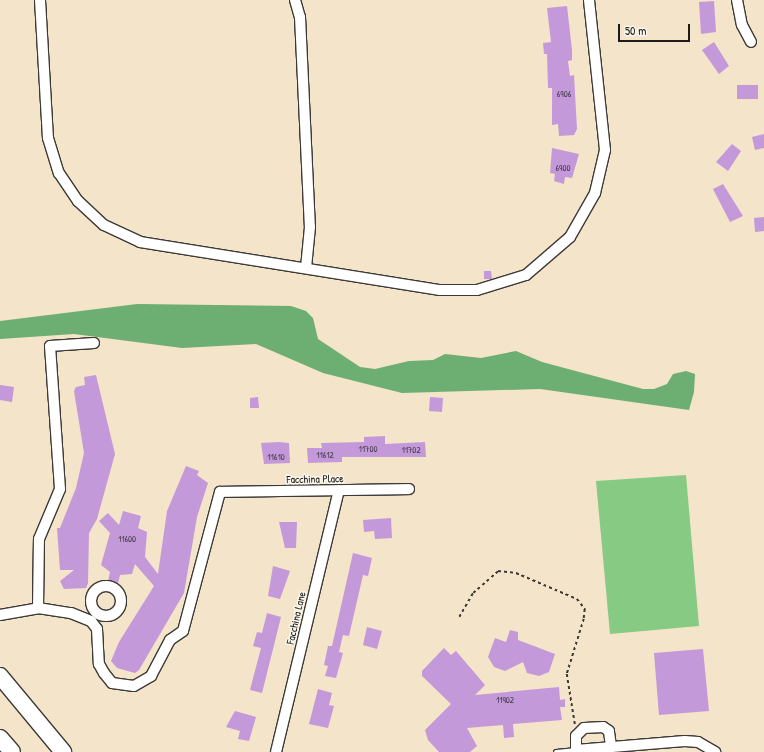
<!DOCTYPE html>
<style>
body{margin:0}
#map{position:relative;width:764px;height:752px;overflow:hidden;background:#f4e4c9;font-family:"Patrick Hand",sans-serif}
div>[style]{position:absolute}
.green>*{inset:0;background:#87ca84}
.forest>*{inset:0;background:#6dae72}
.building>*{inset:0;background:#c399d9}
.path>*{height:1.5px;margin-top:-0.75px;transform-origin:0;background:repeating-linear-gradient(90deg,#3c3a36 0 3px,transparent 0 6px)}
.roads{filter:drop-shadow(1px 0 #3c3a36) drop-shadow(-1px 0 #3c3a36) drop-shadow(0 1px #3c3a36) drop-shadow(0 -1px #3c3a36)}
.lane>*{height:5px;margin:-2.5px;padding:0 2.5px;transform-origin:2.5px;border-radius:2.5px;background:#fff}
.street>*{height:10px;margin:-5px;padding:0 5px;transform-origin:5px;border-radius:5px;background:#fff}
.street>.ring{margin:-5px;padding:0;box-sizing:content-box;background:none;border:10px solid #fff;border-radius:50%}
.primary>*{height:16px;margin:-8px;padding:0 8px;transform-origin:8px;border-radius:8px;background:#fff}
span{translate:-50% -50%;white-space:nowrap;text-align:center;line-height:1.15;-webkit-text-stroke:3px #fbf7ec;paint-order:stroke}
.number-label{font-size:9px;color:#463b4b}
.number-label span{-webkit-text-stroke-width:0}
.street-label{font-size:11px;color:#1c1c1c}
.scale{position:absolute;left:618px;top:24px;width:72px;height:18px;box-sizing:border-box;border:2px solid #1c1c1c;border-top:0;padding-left:5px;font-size:12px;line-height:14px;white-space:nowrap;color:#1c1c1c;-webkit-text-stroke:3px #fbf7ec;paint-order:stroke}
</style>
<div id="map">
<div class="green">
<i style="clip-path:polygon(686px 475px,699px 626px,610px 634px,596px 481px)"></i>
</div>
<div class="forest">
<i style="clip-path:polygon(137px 304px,291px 306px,306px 311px,313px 318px,318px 339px,360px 367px,375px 369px,409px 361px,433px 360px,445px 354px,481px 358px,516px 351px,542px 362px,643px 389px,654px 389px,667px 384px,673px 374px,686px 371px,695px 374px,694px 392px,689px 410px,540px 389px,402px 393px,323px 373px,256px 344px,182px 348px,74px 334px,0 339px,0 321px)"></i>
</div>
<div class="building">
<i style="clip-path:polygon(714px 1px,716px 32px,701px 34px,699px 2px)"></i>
<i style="clip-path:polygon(567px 6px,572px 50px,572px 60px,568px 61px,570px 76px,574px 75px,577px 129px,574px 135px,559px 136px,558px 124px,552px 125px,552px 88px,548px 88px,547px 54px,544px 54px,543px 43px,551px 42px,547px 8px)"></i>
<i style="clip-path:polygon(714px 42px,729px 66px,719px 74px,702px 50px)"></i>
<i style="clip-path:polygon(737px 85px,758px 85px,758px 99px,737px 99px)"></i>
<i style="clip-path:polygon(764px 134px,764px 148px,755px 150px,752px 137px)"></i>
<i style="clip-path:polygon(732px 144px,741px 151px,728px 171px,716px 162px)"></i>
<i style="clip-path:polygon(552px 148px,579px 154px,572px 178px,565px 177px,564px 184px,554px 181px,555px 174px,550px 173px)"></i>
<i style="clip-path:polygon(723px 184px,743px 216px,730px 222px,713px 189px)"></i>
<i style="clip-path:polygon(764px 217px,764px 231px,755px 232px,754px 218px)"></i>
<i style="clip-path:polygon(484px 271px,491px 271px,492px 279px,484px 279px)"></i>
<i style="clip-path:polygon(96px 375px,115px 454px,97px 519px,89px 533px,88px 583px,86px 588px,64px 589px,60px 581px,74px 570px,60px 570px,57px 528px,60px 528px,76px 488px,84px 453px,74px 391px,76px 387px,85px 385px,84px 377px)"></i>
<i style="clip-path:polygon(0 385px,14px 387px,12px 402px,0 400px)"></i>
<i style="clip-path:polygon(258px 397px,259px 408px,250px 408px,250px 398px)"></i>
<i style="clip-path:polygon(430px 397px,443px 398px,442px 412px,429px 411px)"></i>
<i style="clip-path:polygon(385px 436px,385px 444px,425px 442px,426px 457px,342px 457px,342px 462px,308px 463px,307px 448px,322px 448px,321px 443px,364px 442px,364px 437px)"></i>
<i style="clip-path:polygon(279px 442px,289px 443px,290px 463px,264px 464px,261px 443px)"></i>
<i style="clip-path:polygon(186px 466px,199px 471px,197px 475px,208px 483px,197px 517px,184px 593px,139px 670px,135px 673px,117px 668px,111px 661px,119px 642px,154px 586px,135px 564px,132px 574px,120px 575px,118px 583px,108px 581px,110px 572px,101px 565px,110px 533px,99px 521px,108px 513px,119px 525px,123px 511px,141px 516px,138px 528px,147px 532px,145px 557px,158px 574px,167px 511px)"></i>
<i style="clip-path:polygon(391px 518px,392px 538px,375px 539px,374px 531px,364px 532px,363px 520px)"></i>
<i style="clip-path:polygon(279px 522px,297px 522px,296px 548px,285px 548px)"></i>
<i style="clip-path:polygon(353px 553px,372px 558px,368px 576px,363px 575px,349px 636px,343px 635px,339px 652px,343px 653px,336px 678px,325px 676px,328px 666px,324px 665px,328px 646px,332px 646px)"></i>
<i style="clip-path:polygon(273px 566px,290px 571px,280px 599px,268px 596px)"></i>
<i style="clip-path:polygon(267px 613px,281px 617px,262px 693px,250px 690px,261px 648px,253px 646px,257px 632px,262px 633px)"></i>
<i style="clip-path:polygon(367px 627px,382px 631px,377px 649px,363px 645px)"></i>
<i style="clip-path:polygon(510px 630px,518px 632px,518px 640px,555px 654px,549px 672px,539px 676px,527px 673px,523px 662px,505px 671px,494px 667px,488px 657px,495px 638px,506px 642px)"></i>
<i style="clip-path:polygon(444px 648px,451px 655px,456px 651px,485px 685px,475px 695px,559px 687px,560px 700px,565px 699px,565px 707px,560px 707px,562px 720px,513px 724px,514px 737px,504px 738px,503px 725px,467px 728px,477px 746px,470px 752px,439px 752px,428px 740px,425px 730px,451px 704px,422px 676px,422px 671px)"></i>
<i style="clip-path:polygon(703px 649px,709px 711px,659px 715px,654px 653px)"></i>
<i style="clip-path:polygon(318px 689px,332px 693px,329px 705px,334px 706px,328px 728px,309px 724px)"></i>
<i style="clip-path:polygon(235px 711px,256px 717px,249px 741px,238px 739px,240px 731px,226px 727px)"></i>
</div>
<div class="path">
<i style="left:459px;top:617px;width:28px;rotate:-60deg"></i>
<i style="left:473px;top:593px;width:33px;rotate:-41deg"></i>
<i style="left:498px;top:571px;width:18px;rotate:6deg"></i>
<i style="left:516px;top:573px;width:66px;rotate:23.1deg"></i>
<i style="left:577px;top:599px;width:13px;rotate:51deg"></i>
<i style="left:585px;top:609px;width:10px;rotate:96deg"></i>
<i style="left:584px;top:619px;width:58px;rotate:107.2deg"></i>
<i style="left:567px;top:674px;width:51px;rotate:80.9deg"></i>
</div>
<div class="roads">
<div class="lane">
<i style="left:556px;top:752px;width:20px;rotate:-6deg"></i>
</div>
<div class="street">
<i style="left:40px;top:0;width:138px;rotate:86.7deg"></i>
<i style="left:48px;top:138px;width:37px;rotate:73deg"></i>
<i style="left:59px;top:173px;width:34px;rotate:56deg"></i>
<i style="left:78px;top:201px;width:35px;rotate:43deg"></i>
<i style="left:104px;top:225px;width:40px;rotate:25deg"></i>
<i style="left:140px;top:242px;width:304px;rotate:9.1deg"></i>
<i style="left:440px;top:290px;width:37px"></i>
<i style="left:477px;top:290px;width:51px;rotate:-17deg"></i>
<i style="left:526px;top:275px;width:58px;rotate:-40.8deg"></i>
<i style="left:570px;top:237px;width:51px;rotate:-60.4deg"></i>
<i style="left:595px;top:193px;width:44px;rotate:-76.9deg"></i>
<i style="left:605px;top:150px;width:151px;rotate:-96.1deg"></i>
<i style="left:295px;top:0;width:18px;rotate:74deg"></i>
<i style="left:300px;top:17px;width:210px;rotate:87.3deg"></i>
<i style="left:310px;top:227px;width:41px;rotate:95.6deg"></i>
<i style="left:737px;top:0;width:25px;rotate:79deg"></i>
<i style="left:742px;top:25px;width:19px;rotate:62deg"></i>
<i class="ring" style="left:91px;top:586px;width:20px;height:20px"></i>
<i style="left:38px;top:608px;width:69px;rotate:-89.2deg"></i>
<i style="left:39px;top:539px;width:54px;rotate:-67.2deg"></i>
<i style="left:60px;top:489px;width:143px;rotate:-94deg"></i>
<i style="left:50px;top:346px;width:44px;rotate:-3.9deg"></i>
<i style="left:0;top:615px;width:39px;rotate:-10deg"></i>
<i style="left:38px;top:608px;width:33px;rotate:9deg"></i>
<i style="left:71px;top:613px;width:22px;rotate:22deg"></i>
<i style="left:91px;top:621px;width:10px;rotate:53deg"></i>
<i style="left:97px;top:629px;width:35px;rotate:87deg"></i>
<i style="left:99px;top:664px;width:10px;rotate:61deg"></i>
<i style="left:104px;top:673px;width:13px;rotate:51deg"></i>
<i style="left:112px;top:683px;width:22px;rotate:8deg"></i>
<i style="left:134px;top:686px;width:20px;rotate:-30deg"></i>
<i style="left:151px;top:676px;width:41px;rotate:-62.2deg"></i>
<i style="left:170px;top:640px;width:16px;rotate:-35deg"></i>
<i style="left:183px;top:631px;width:144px;rotate:-75.1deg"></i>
<i style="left:220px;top:492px;width:189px;rotate:-0.9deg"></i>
<i style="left:611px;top:746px;width:15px;rotate:-98deg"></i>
<i style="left:609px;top:731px;width:7px;rotate:-146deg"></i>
<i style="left:603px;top:727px;width:19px;rotate:177deg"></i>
<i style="left:584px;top:728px;width:11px;rotate:135deg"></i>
<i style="left:576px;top:736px;width:14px;rotate:90deg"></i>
<i style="left:576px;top:750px;width:109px;rotate:-4.7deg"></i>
<i style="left:685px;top:741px;width:13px;rotate:4deg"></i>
<i style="left:698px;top:742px;width:20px;rotate:30deg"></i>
<i style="left:276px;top:752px;width:269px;rotate:-76.5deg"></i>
</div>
<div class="primary">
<i style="left:0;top:676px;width:99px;rotate:50.3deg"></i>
<i style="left:0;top:738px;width:18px;rotate:49deg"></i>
</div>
</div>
<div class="number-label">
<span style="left:564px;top:94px">6906</span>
<span style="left:563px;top:168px">6900</span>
<span style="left:368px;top:449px">11700</span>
<span style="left:411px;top:450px">11702</span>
<span style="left:325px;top:455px">11612</span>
<span style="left:276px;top:457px">11610</span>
<span style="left:127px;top:539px">11600</span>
<span style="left:505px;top:700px">11902</span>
</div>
<div class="street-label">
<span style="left:315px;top:479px;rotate:-1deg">Facchina Place</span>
<span style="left:296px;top:618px;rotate:-77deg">Facchina Lane</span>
</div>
<div class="scale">50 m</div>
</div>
